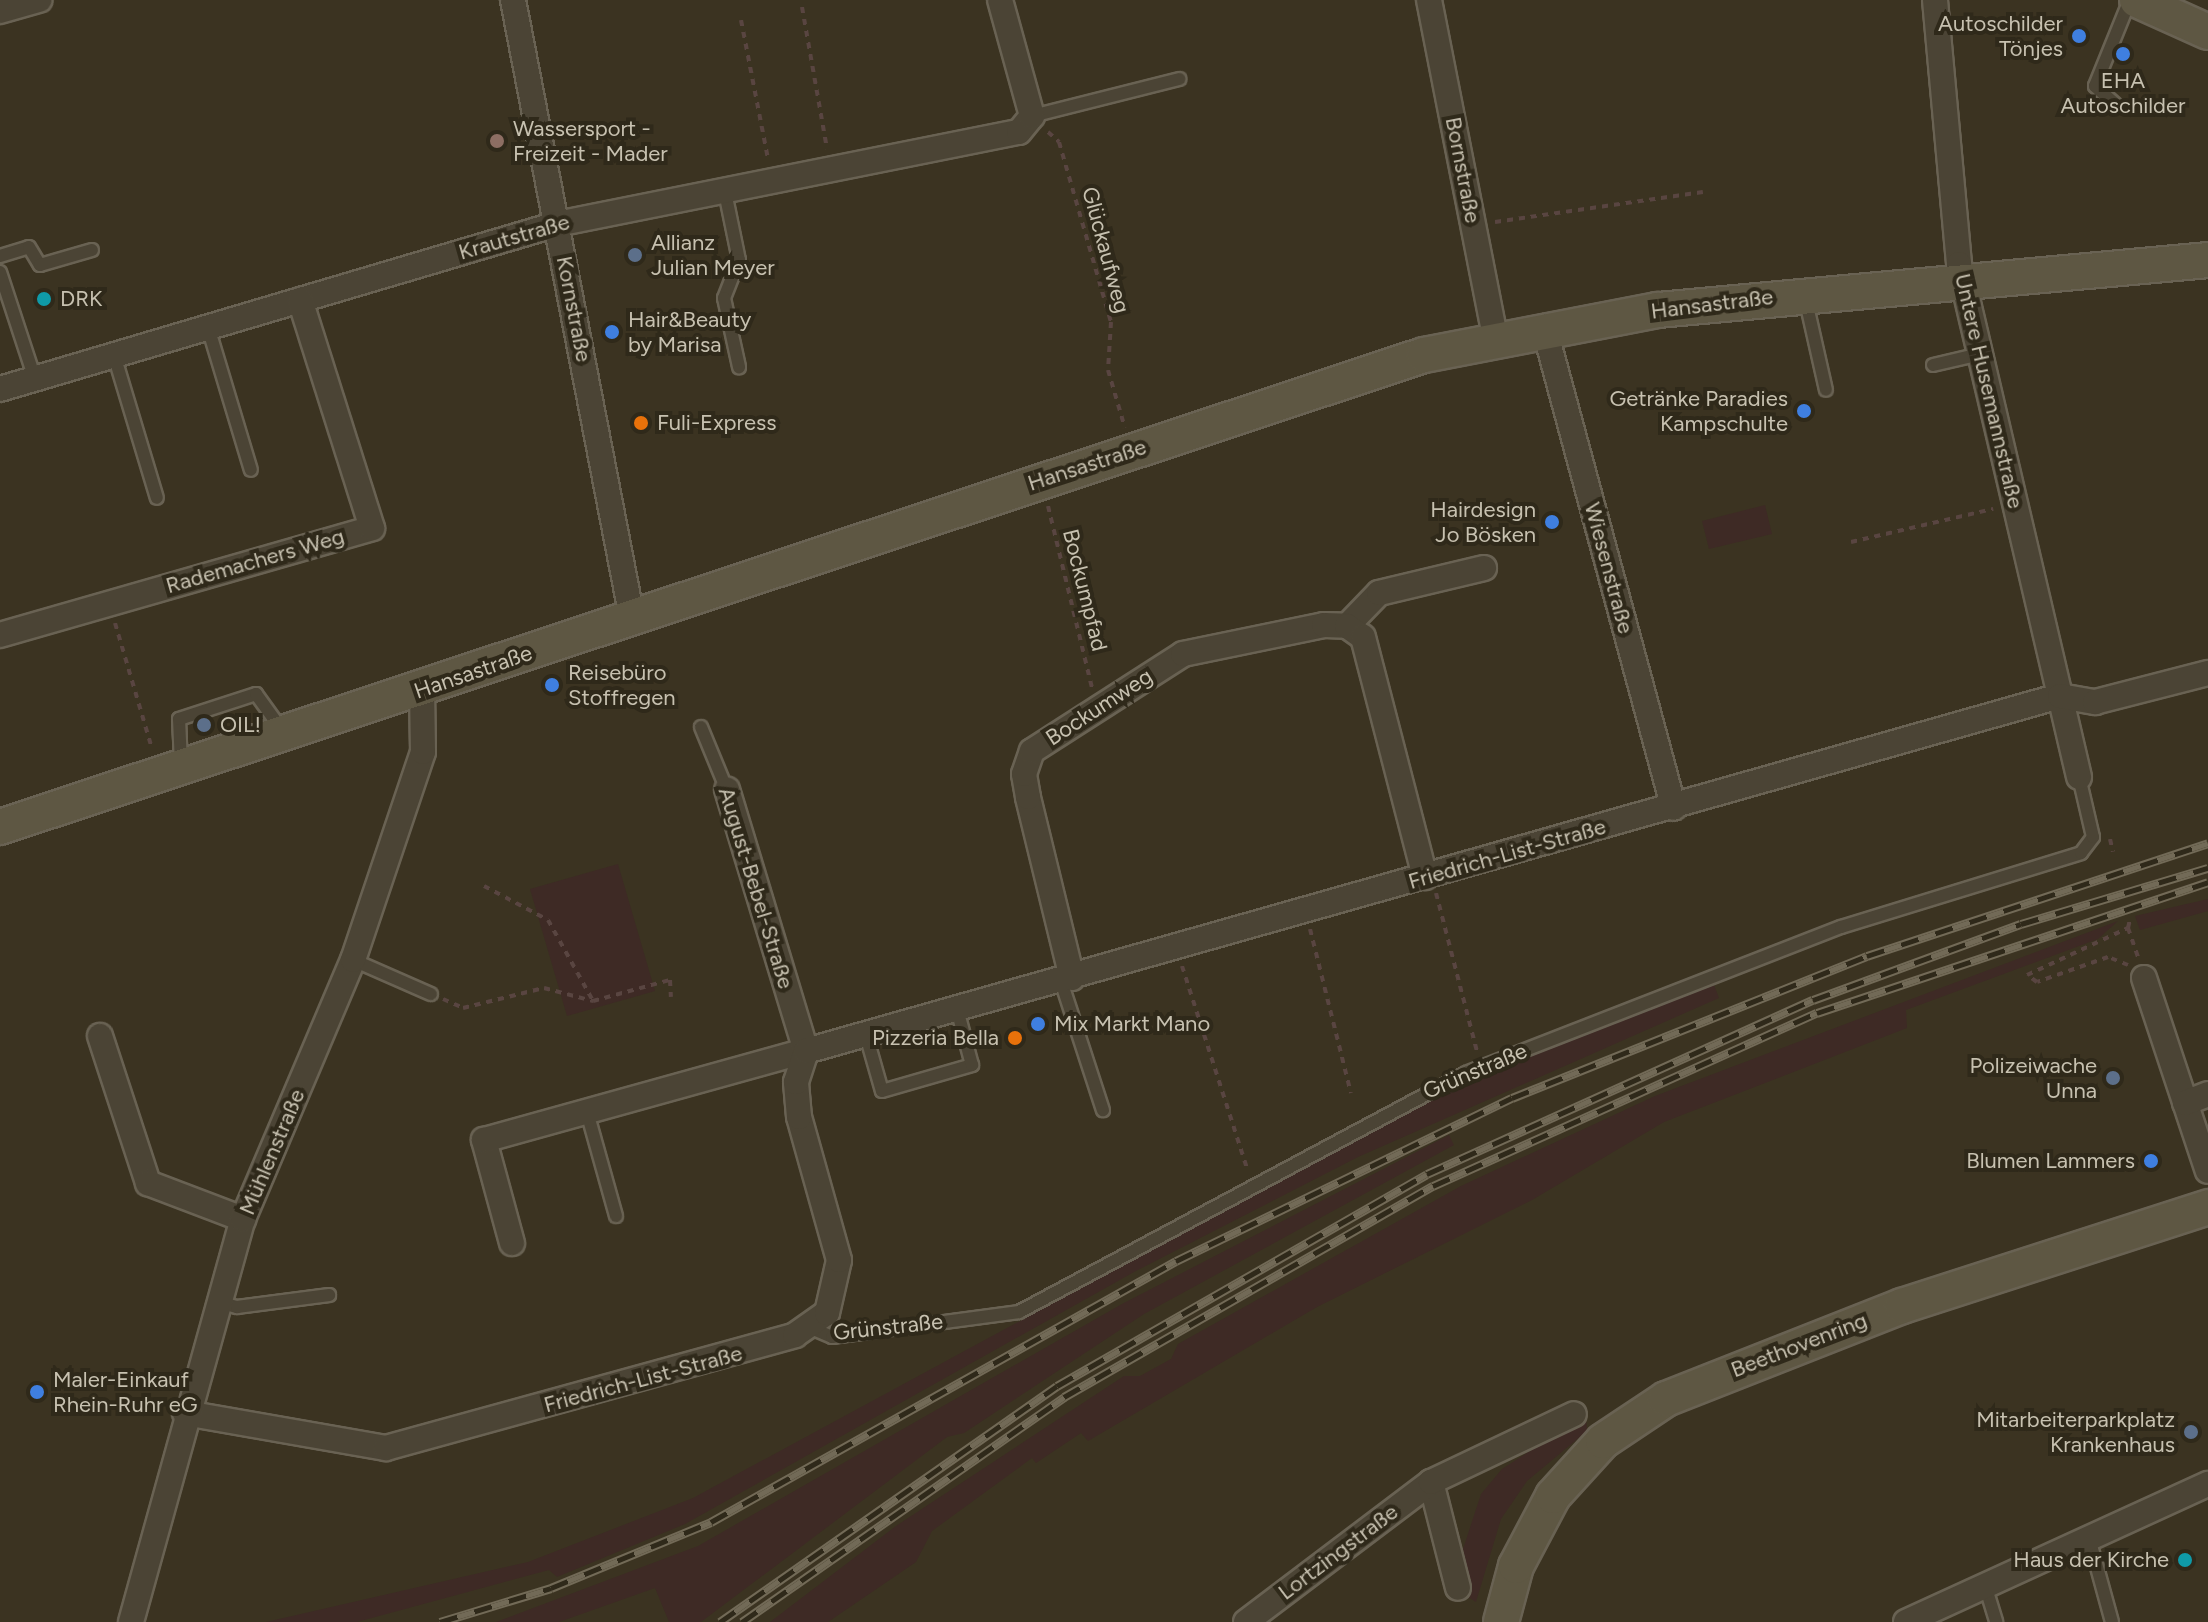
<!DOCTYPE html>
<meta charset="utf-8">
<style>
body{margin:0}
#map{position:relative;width:2208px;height:1622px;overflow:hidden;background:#3b3321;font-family:Figtree,sans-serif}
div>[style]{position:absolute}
.green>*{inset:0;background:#3e2a25}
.path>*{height:4px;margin-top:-2px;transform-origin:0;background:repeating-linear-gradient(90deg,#594541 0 6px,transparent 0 12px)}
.roads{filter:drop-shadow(2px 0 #696253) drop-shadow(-2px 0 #696253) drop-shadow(0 2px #696253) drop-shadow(0 -2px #696253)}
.service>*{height:12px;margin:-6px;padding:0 6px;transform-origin:6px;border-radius:6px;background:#4b4435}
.minor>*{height:24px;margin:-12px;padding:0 12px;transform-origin:12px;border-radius:12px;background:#4b4435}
.secondary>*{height:34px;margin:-17px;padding:0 17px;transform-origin:17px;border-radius:17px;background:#5e5743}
.rail>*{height:9px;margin-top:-4.5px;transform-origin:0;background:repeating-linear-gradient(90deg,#2f291a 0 18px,#726a57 0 36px);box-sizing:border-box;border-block:2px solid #726a57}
.dots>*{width:22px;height:22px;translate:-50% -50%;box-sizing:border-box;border:4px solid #2f291a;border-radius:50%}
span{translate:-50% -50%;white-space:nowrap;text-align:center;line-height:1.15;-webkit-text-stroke:8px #2f291a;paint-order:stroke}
.poi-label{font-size:22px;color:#c7c1b0}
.right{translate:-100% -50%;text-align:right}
.left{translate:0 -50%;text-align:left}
.street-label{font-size:22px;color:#c7c1b0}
</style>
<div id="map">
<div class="green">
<i style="clip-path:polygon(1765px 505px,1772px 534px,1709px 549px,1702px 521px)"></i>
<i style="clip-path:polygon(618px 864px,655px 991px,567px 1016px,530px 889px)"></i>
<i style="clip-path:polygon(2208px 899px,2208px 911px,2140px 930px,2135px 916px)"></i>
<i style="clip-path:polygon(2118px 921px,2098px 939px,1906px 1010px,1907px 1028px,1664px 1122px,1532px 1200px,1317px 1307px,1088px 1441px,1081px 1433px,1036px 1463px,1032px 1458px,932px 1531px,916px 1562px,828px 1622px,770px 1622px,896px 1526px,1124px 1376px,1140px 1376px,1171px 1359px,1178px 1344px,1461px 1186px,1655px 1096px)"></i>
<i style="clip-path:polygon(1714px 985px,1719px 998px,1358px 1157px,1134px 1272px,685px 1524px,557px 1577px,549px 1570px,357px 1622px,266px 1622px,528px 1562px,693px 1498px,1456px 1085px)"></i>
<i style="clip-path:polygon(1449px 1135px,1454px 1145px,1144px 1314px,964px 1433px,947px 1437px,701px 1622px,669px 1622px,655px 1588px,559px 1622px,496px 1622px,698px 1546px,1122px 1304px)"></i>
<i style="clip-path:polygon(1586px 1415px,1587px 1431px,1527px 1481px,1501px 1519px,1476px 1602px,1468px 1597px,1463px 1549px,1481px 1494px,1502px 1469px)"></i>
</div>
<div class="path">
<i style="left:802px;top:7px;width:144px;rotate:80deg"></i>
<i style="left:741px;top:20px;width:142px;rotate:79deg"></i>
<i style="left:1048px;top:132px;width:15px;rotate:42deg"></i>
<i style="left:1059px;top:142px;width:187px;rotate:73.9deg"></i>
<i style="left:1111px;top:322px;width:48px;rotate:93.6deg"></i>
<i style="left:1108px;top:370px;width:60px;rotate:73.7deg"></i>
<i style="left:1495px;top:222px;width:210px;rotate:-8.2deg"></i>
<i style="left:1048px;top:506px;width:187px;rotate:76.4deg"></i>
<i style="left:1851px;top:542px;width:146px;rotate:-13.1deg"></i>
<i style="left:115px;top:623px;width:131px;rotate:73.6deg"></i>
<i style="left:2110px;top:839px;width:13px;rotate:77deg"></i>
<i style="left:484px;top:886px;width:72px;rotate:28deg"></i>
<i style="left:548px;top:920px;width:93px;rotate:60.9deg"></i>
<i style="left:1436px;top:893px;width:163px;rotate:75.5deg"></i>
<i style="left:2128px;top:928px;width:34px;rotate:71deg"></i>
<i style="left:1310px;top:929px;width:169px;rotate:76deg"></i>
<i style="left:2128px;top:965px;width:22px;rotate:-158deg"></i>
<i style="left:2108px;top:957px;width:75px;rotate:160.6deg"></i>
<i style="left:2037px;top:982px;width:12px;rotate:-145deg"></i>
<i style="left:2027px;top:975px;width:111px;rotate:-25deg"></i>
<i style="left:2128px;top:928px;width:9px;rotate:-77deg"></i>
<i style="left:1182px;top:966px;width:215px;rotate:72.2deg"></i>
<i style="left:443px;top:999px;width:22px;rotate:24deg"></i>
<i style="left:463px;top:1008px;width:83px;rotate:-13.9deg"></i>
<i style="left:544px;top:988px;width:51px;rotate:14.9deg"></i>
<i style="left:593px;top:1001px;width:80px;rotate:-15.3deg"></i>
<i style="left:670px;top:980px;width:17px;rotate:87deg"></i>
</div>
<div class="roads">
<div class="service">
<i style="left:2115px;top:104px;width:27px;rotate:-138deg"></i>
<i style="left:2095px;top:86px;width:93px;rotate:-67.9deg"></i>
<i style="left:1032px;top:116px;width:152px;rotate:-14.1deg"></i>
<i style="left:725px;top:192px;width:69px;rotate:78.4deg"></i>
<i style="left:739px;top:260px;width:41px;rotate:111.5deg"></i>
<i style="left:724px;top:298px;width:71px;rotate:77.7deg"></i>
<i style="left:0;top:256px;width:30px;rotate:-17deg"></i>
<i style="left:29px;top:247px;width:21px;rotate:59deg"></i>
<i style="left:40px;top:265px;width:54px;rotate:-16.1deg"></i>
<i style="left:0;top:272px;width:113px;rotate:71.9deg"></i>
<i style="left:1805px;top:297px;width:95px;rotate:77.3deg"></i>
<i style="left:208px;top:327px;width:149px;rotate:73.3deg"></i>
<i style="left:114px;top:355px;width:149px;rotate:73.3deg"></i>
<i style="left:1933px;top:365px;width:48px;rotate:-13.2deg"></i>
<i style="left:701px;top:727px;width:68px;rotate:67.6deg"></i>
<i style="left:181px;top:763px;width:44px;rotate:-92.6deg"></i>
<i style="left:179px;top:719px;width:81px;rotate:-18deg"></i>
<i style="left:256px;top:694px;width:44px;rotate:54.2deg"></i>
<i style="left:353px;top:960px;width:85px;rotate:23.6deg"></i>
<i style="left:1061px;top:981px;width:136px;rotate:72deg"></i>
<i style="left:866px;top:1035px;width:58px;rotate:74.1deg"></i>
<i style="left:882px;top:1091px;width:94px;rotate:-16.1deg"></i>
<i style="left:972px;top:1065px;width:58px;rotate:-105deg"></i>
<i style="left:587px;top:1112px;width:108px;rotate:74.4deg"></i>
<i style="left:219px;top:1302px;width:19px;rotate:16deg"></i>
<i style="left:237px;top:1307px;width:93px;rotate:-7.4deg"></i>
<i style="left:811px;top:1328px;width:23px;rotate:23deg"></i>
<i style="left:832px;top:1337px;width:189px;rotate:-7.6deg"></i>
<i style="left:1019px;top:1312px;width:507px;rotate:-28.13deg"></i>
<i style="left:1466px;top:1073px;width:402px;rotate:-21.3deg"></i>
<i style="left:1841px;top:927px;width:251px;rotate:-17.1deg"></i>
<i style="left:2081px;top:853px;width:20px;rotate:-53deg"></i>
<i style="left:2093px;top:837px;width:62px;rotate:-103.1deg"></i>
<i style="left:2089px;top:1538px;width:87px;rotate:74.7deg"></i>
<i style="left:1985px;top:1585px;width:39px;rotate:73deg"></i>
</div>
<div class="minor">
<i style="left:513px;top:0;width:629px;rotate:79.1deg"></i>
<i style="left:1429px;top:0;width:347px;rotate:78.9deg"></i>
<i style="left:1935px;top:0;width:265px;rotate:84.8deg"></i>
<i style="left:1959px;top:264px;width:527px;rotate:76.83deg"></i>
<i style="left:0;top:11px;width:41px;rotate:-15.8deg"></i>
<i style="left:1544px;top:327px;width:498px;rotate:74.9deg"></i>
<i style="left:0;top:389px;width:581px;rotate:-16.5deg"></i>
<i style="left:557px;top:224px;width:471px;rotate:-11.3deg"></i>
<i style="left:1019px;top:132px;width:21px;rotate:-51deg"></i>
<i style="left:1032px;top:116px;width:120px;rotate:-105.4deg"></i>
<i style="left:1347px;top:626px;width:46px;rotate:-45.9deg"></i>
<i style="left:1379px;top:593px;width:108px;rotate:-13.4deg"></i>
<i style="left:0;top:635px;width:387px;rotate:-16deg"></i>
<i style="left:372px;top:528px;width:239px;rotate:-107.5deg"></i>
<i style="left:1072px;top:978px;width:186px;rotate:-103.7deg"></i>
<i style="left:1028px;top:797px;width:23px;rotate:-100deg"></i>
<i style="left:1024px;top:774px;width:24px;rotate:-71deg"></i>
<i style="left:1032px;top:751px;width:179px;rotate:-32.7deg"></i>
<i style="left:1183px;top:654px;width:144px;rotate:-11.6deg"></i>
<i style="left:1324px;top:625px;width:23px;rotate:2deg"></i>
<i style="left:1347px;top:626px;width:19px;rotate:35deg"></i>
<i style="left:1363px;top:637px;width:248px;rotate:75.5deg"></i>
<i style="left:2144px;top:978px;width:203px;rotate:71.7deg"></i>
<i style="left:100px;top:1036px;width:155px;rotate:71.9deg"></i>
<i style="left:148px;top:1183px;width:102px;rotate:20.8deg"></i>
<i style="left:2185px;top:1103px;width:25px;rotate:-21deg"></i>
<i style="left:512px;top:1243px;width:107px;rotate:-105.2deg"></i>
<i style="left:484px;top:1140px;width:334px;rotate:-15.5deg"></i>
<i style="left:806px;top:1051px;width:273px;rotate:-106.8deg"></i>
<i style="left:185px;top:1413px;width:204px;rotate:9.9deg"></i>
<i style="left:386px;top:1448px;width:424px;rotate:-15.4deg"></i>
<i style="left:795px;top:1335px;width:39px;rotate:-35deg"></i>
<i style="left:827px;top:1313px;width:54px;rotate:-77.2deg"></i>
<i style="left:839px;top:1260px;width:148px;rotate:-105.6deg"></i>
<i style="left:799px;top:1117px;width:35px;rotate:-95deg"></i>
<i style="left:796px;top:1082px;width:33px;rotate:-72deg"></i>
<i style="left:806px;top:1051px;width:1303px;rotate:-15.81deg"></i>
<i style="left:2060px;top:696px;width:36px;rotate:10deg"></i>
<i style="left:2095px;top:702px;width:117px;rotate:-14.4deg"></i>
<i style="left:1431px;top:1482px;width:109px;rotate:75.7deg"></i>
<i style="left:131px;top:1622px;width:418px;rotate:-74.5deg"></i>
<i style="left:243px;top:1219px;width:281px;rotate:-67deg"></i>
<i style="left:353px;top:960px;width:219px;rotate:-71.4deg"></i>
<i style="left:423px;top:752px;width:63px;rotate:-90.9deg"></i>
<i style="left:1246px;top:1622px;width:232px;rotate:-37.1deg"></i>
<i style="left:1431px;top:1482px;width:158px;rotate:-25.4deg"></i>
<i style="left:1906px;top:1622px;width:332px;rotate:-24.6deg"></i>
</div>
<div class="secondary">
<i style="left:2137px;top:0;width:78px;rotate:24.3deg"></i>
<i style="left:0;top:827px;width:1500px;rotate:-18.34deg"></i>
<i style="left:1424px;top:355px;width:238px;rotate:-10.9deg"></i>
<i style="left:1658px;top:310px;width:552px;rotate:-5.19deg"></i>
<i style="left:1501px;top:1622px;width:58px;rotate:-75deg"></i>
<i style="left:1516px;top:1566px;width:79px;rotate:-62.1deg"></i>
<i style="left:1553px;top:1496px;width:74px;rotate:-47.7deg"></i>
<i style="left:1603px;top:1441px;width:76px;rotate:-33.7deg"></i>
<i style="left:1666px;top:1399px;width:254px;rotate:-21.5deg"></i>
<i style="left:1902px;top:1306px;width:322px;rotate:-17.9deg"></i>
</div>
</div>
<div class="rail">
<i style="left:440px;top:1622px;width:116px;rotate:-17deg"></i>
<i style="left:551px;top:1588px;width:173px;rotate:-22.4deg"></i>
<i style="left:711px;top:1522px;width:533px;rotate:-29.31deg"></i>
<i style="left:1176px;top:1261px;width:373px;rotate:-25.9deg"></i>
<i style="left:1512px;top:1098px;width:382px;rotate:-21.8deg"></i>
<i style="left:1867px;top:956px;width:359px;rotate:-18.3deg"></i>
<i style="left:720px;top:1622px;width:411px;rotate:-35deg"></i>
<i style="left:1057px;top:1386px;width:426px;rotate:-29.8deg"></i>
<i style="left:1427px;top:1174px;width:423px;rotate:-24.3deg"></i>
<i style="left:1813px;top:1000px;width:221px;rotate:-20.1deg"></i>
<i style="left:2021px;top:924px;width:195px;rotate:-16.7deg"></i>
<i style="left:742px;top:1622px;width:393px;rotate:-34.9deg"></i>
<i style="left:1064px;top:1397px;width:425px;rotate:-29.8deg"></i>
<i style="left:1433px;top:1186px;width:421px;rotate:-24.3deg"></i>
<i style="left:1817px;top:1013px;width:412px;rotate:-18.5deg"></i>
</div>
<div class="dots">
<i style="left:2079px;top:36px;background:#3f7fe0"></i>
<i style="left:2123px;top:54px;background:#3f7fe0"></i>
<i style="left:497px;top:141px;background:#8d6e63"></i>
<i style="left:635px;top:255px;background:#5c6f8a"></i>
<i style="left:44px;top:299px;background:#0f9aa8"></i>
<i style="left:612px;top:332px;background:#3f7fe0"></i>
<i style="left:1804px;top:411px;background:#3f7fe0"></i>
<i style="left:641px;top:423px;background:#e8710a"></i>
<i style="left:1552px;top:522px;background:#3f7fe0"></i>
<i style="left:552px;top:685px;background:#3f7fe0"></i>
<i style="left:204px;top:725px;background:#5c6f8a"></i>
<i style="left:1038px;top:1024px;background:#3f7fe0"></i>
<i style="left:1015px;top:1038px;background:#e8710a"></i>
<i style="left:2113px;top:1078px;background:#5c6f8a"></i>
<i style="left:2151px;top:1161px;background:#3f7fe0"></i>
<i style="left:37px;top:1392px;background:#3f7fe0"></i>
<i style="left:2191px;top:1432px;background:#5c6f8a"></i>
<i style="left:2185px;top:1560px;background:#0f9aa8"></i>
</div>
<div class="poi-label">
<span class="right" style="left:2063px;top:36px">Autoschilder<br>Tönjes</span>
<span style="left:2123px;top:93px">EHA<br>Autoschilder</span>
<span class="left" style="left:513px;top:141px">Wassersport -<br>Freizeit - Mader</span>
<span class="left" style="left:651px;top:255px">Allianz<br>Julian Meyer</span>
<span class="left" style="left:60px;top:299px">DRK</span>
<span class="left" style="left:628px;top:332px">Hair&amp;Beauty<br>by Marisa</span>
<span class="right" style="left:1788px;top:411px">Getränke Paradies<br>Kampschulte</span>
<span class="left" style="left:657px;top:423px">Fuli-Express</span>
<span class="right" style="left:1536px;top:522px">Hairdesign<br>Jo Bösken</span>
<span class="left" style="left:568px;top:685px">Reisebüro<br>Stoffregen</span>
<span class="left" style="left:220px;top:725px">OIL!</span>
<span class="left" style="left:1054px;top:1024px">Mix Markt Mano</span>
<span class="right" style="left:999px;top:1038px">Pizzeria Bella</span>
<span class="right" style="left:2097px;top:1078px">Polizeiwache<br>Unna</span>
<span class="right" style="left:2135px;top:1161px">Blumen Lammers</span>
<span class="left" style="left:53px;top:1392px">Maler-Einkauf<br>Rhein-Ruhr eG</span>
<span class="right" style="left:2175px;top:1432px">Mitarbeiterparkplatz<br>Krankenhaus</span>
<span class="right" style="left:2169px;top:1560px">Haus der Kirche</span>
</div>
<div class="street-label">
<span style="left:1463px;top:170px;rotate:79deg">Bornstraße</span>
<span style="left:514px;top:237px;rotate:-16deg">Krautstraße</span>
<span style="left:1106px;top:250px;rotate:75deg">Glückaufweg</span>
<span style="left:1712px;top:304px;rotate:-7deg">Hansastraße</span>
<span style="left:574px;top:309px;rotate:79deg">Kornstraße</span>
<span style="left:1989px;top:391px;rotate:77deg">Untere Husemannstraße</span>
<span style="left:1087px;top:465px;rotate:-18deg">Hansastraße</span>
<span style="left:255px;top:561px;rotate:-16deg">Rademachers Weg</span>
<span style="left:1609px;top:568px;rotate:75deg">Wiesenstraße</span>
<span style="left:1085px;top:590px;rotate:76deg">Bockumpfad</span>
<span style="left:473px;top:672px;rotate:-19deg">Hansastraße</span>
<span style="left:1099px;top:707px;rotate:-33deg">Bockumweg</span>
<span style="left:1507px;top:854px;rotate:-16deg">Friedrich-List-Straße</span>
<span style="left:756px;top:888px;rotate:73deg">August-Bebel-Straße</span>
<span style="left:1475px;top:1071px;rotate:-23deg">Grünstraße</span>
<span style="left:272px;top:1152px;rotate:-67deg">Mühlenstraße</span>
<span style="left:888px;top:1327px;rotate:-6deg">Grünstraße</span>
<span style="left:1799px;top:1345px;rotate:-21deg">Beethovenring</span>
<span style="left:643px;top:1379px;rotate:-15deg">Friedrich-List-Straße</span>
<span style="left:1338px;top:1552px;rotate:-37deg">Lortzingstraße</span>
</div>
</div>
